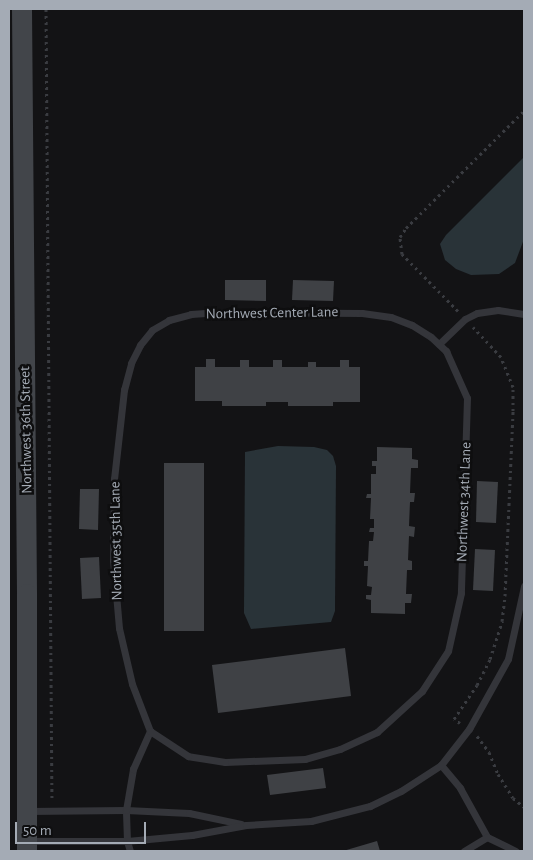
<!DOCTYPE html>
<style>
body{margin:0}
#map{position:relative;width:533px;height:860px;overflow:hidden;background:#131315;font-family:"Alegreya Sans",sans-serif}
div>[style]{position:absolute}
.water>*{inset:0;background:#293338}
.building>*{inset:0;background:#3f4145}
.path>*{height:3px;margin-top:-1.5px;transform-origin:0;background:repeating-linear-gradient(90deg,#3a3c41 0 2.5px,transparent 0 6.5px)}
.lane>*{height:7px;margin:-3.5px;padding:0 3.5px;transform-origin:3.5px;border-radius:3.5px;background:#34353a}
.secondary>*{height:20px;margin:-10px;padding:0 10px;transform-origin:10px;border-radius:10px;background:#42454a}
span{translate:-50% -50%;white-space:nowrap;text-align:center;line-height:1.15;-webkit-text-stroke:5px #0e0e0f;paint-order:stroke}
.street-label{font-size:15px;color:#a4abb5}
.frame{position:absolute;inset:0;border:10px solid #a4abb5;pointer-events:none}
.scale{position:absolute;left:15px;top:822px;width:131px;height:22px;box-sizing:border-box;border:2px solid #a4abb5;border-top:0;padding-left:6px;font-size:15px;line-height:18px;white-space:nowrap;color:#a4abb5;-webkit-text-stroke:4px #0e0e0f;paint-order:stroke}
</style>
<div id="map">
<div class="water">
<i style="clip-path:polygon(524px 157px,524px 239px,515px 263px,499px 274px,471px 275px,456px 269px,445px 260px,440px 244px,446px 235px)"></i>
<i style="clip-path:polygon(278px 446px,314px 447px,327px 450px,333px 456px,336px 466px,335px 611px,331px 622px,251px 629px,244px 613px,245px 452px)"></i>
</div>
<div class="building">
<i style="clip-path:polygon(225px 280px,266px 280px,266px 301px,225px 300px)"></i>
<i style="clip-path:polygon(293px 280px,334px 281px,333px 301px,292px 300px)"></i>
<i style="clip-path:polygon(206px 359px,215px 359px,215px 367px,240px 367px,240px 360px,249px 360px,249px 367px,273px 367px,273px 360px,282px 360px,282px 367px,308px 367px,308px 362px,316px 362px,316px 367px,340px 367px,340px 360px,349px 360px,349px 367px,360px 367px,360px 402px,333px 402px,333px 406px,288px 406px,288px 402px,266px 402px,266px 406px,222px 406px,222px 401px,195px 401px,195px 367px,206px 367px)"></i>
<i style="clip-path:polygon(377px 447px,412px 448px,412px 459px,418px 460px,418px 468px,411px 468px,410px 493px,415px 493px,414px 502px,410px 502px,409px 526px,415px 527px,414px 537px,409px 536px,408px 560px,412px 561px,412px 570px,407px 570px,406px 594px,412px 594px,411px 603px,405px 603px,405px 614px,371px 613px,371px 600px,366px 599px,366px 595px,371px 595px,372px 587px,367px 586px,368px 566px,364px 566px,364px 561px,368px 561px,369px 541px,373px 541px,374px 532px,369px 532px,370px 528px,374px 528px,374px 519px,370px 519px,371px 498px,366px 498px,367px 494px,371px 494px,371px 474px,376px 474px,376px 466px,372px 466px,372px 461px,377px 461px)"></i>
<i style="clip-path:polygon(164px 463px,204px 463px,204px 631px,164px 631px)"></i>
<i style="clip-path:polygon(477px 481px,498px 482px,496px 523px,476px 522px)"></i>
<i style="clip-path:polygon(80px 489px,99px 489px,98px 530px,79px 529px)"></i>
<i style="clip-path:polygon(475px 549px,495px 550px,493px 591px,473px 590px)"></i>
<i style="clip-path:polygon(99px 557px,101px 598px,82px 599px,80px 558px)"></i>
<i style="clip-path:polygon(345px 648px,351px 696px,218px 713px,212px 665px)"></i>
<i style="clip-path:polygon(323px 768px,326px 788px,270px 795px,267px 775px)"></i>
<i style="clip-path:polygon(377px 841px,380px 851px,343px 851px)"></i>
</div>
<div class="path">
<i style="left:46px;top:9px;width:792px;rotate:89.57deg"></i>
<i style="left:458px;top:311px;width:80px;rotate:-134.5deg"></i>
<i style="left:402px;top:254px;width:17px;rotate:-97deg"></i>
<i style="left:400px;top:237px;width:11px;rotate:-56deg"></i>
<i style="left:406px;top:228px;width:166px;rotate:-44.8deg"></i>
<i style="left:460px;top:723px;width:7px;rotate:-146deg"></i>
<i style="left:454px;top:719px;width:41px;rotate:-55.9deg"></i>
<i style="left:477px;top:685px;width:29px;rotate:-63deg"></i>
<i style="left:490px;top:659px;width:40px;rotate:-72deg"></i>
<i style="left:502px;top:621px;width:25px;rotate:-83deg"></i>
<i style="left:505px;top:596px;width:185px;rotate:-87.5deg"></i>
<i style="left:513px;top:411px;width:24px;rotate:-90deg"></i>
<i style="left:513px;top:387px;width:32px;rotate:-112deg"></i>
<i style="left:501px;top:357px;width:41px;rotate:-133deg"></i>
<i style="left:477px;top:736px;width:20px;rotate:53deg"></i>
<i style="left:489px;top:752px;width:24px;rotate:68deg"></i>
<i style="left:498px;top:774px;width:28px;rotate:58deg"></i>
<i style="left:513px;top:798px;width:14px;rotate:39deg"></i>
</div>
<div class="lane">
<i style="left:439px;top:344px;width:36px;rotate:-44deg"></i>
<i style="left:465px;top:319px;width:13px;rotate:-27deg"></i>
<i style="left:477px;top:313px;width:21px;rotate:-8deg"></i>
<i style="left:498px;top:310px;width:26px;rotate:9deg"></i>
<i style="left:441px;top:765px;width:30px;rotate:50deg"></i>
<i style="left:460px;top:788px;width:56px;rotate:61.1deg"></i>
<i style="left:487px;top:837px;width:32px;rotate:26deg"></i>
<i style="left:28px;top:811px;width:98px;rotate:-0.6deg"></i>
<i style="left:126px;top:810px;width:63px;rotate:2.7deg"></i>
<i style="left:189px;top:813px;width:53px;rotate:11.9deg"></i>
<i style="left:29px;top:841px;width:98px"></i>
<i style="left:127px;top:841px;width:65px;rotate:-5.3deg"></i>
<i style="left:192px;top:835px;width:55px;rotate:-10.5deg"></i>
<i style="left:246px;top:825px;width:65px;rotate:-3.5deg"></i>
<i style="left:311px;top:821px;width:61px;rotate:-14.3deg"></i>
<i style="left:370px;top:806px;width:34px;rotate:-26deg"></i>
<i style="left:401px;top:791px;width:48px;rotate:-33deg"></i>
<i style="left:441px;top:765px;width:46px;rotate:-52.1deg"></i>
<i style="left:469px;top:729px;width:80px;rotate:-60.9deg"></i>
<i style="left:508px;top:659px;width:75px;rotate:-77.6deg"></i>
<i style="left:130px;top:851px;width:10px;rotate:-107deg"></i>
<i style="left:127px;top:841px;width:31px;rotate:-92deg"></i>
<i style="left:126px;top:810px;width:42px;rotate:-80.3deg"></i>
<i style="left:133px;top:769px;width:42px;rotate:-65.9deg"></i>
<i style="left:150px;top:731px;width:50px;rotate:-111deg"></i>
<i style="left:132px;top:684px;width:57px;rotate:-103.1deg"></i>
<i style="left:119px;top:628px;width:68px;rotate:-95deg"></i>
<i style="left:113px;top:560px;width:81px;rotate:-89.3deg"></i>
<i style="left:114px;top:479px;width:90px;rotate:-83.6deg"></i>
<i style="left:124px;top:390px;width:28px;rotate:-75deg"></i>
<i style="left:131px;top:363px;width:20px;rotate:-63deg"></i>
<i style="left:140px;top:345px;width:19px;rotate:-51deg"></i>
<i style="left:152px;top:330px;width:20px;rotate:-30deg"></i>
<i style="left:169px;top:320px;width:23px;rotate:-15deg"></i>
<i style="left:191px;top:314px;width:29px;rotate:-4deg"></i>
<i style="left:220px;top:312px;width:142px;rotate:0.4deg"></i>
<i style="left:362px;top:313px;width:29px;rotate:8deg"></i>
<i style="left:391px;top:317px;width:22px;rotate:21deg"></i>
<i style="left:412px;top:325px;width:22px;rotate:32deg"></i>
<i style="left:431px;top:337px;width:21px;rotate:43deg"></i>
<i style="left:446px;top:351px;width:51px;rotate:65.9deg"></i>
<i style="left:467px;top:398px;width:195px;rotate:91.8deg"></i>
<i style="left:461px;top:593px;width:59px;rotate:102.6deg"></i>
<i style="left:448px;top:651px;width:48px;rotate:123deg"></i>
<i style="left:422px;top:691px;width:61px;rotate:137.7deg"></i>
<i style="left:377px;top:732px;width:41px;rotate:155.3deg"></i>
<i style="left:340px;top:749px;width:36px;rotate:164deg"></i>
<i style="left:305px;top:759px;width:80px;rotate:177.9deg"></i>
<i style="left:225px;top:762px;width:37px;rotate:-171deg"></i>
<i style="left:188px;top:756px;width:45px;rotate:-146.7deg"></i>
<i style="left:464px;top:851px;width:27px;rotate:-31deg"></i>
</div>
<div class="secondary">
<i style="left:22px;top:9px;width:585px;rotate:89.51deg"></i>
<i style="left:27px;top:594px;width:257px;rotate:90deg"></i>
</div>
<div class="street-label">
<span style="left:272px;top:313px;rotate:-1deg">Northwest Center Lane</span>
<span style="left:26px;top:430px;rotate:-91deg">Northwest 36th Street</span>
<span style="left:464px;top:502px;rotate:-88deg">Northwest 34th Lane</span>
<span style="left:116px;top:541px;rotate:-91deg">Northwest 35th Lane</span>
</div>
<div class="frame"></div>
<div class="scale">50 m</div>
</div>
